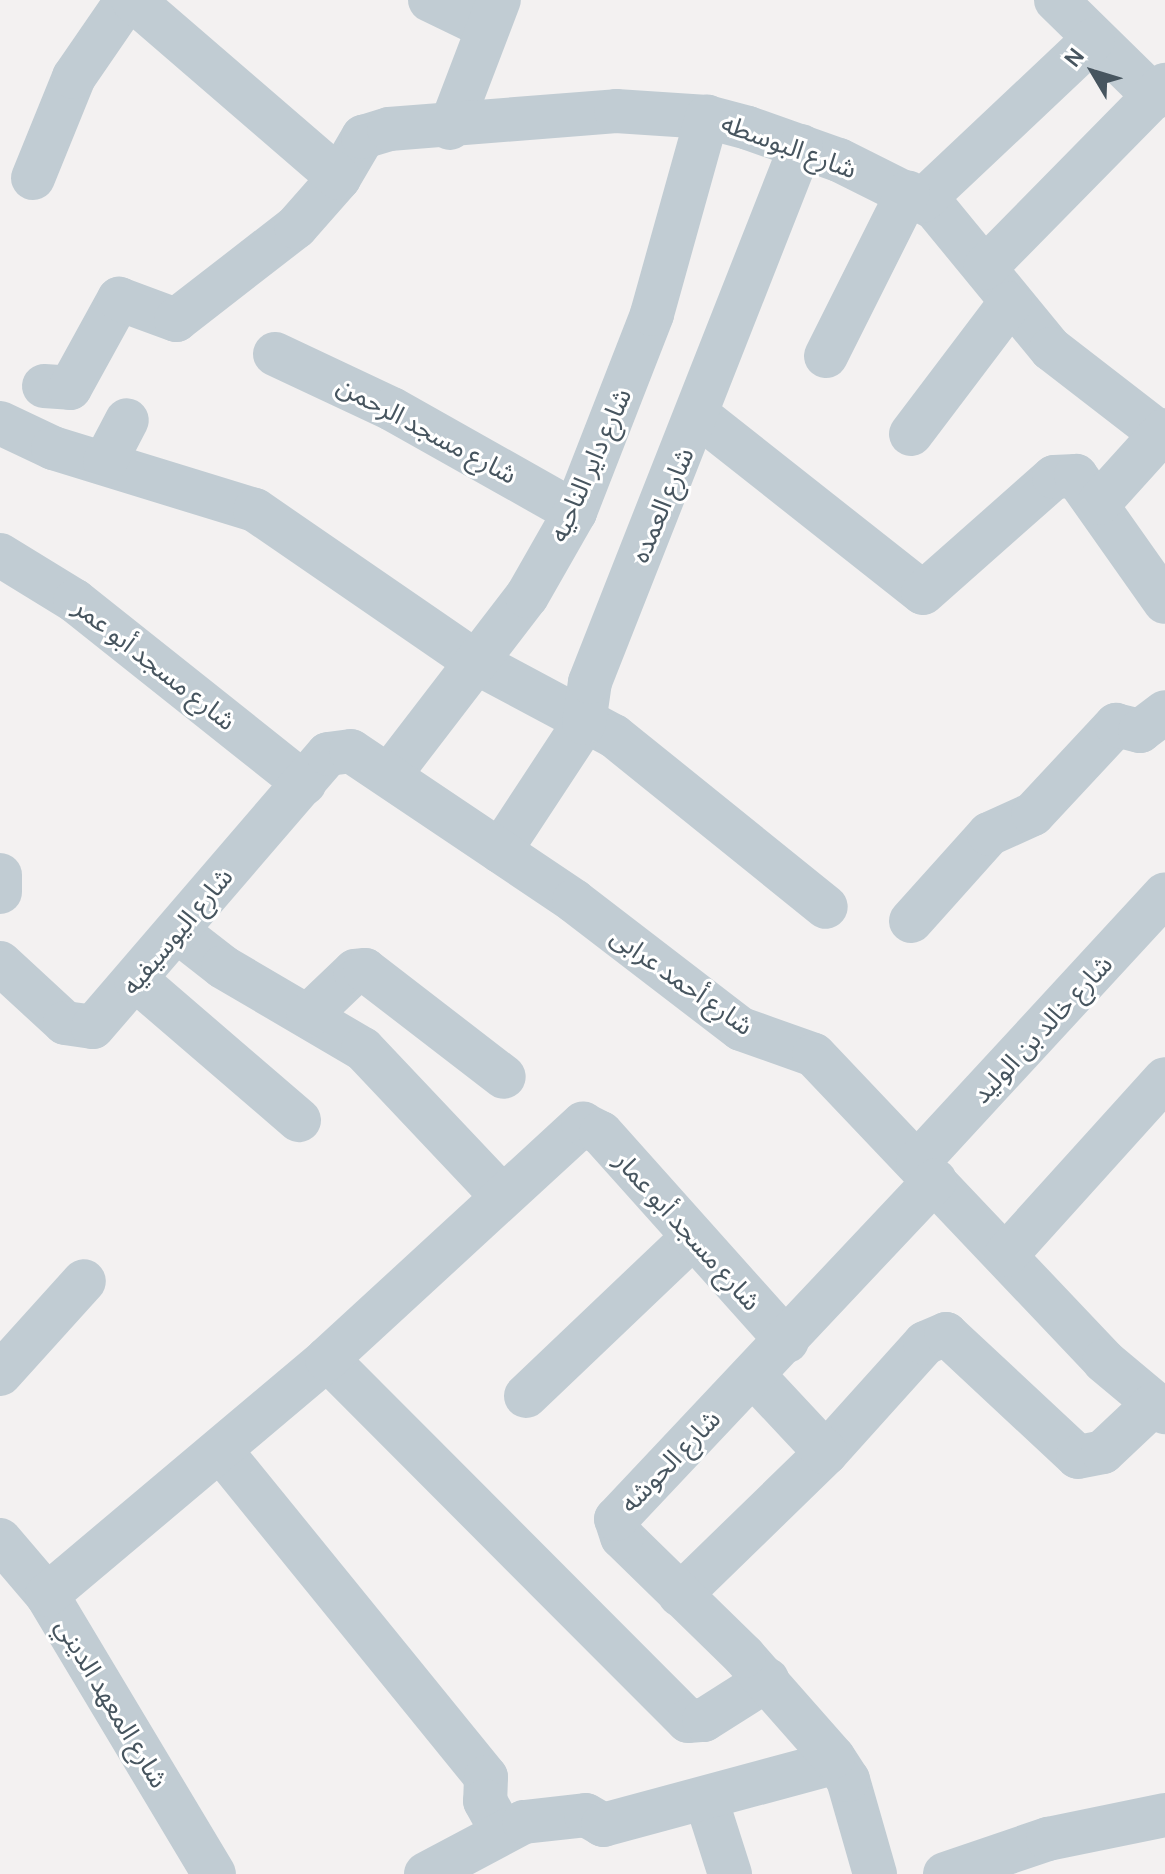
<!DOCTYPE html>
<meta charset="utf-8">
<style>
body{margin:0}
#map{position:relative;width:1165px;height:1874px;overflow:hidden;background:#f3f1f1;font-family:Manrope,"Noto Sans Arabic",sans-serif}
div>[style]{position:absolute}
.minor>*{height:44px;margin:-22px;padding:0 22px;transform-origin:22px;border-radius:22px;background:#c1ccd3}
span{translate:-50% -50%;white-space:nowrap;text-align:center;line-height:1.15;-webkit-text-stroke:6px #fff;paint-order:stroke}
.street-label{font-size:26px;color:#47555f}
.north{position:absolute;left:1053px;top:32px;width:80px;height:80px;-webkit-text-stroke:6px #fff;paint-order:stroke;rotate:308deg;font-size:22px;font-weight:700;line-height:32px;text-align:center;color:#47555f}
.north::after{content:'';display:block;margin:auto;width:28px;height:36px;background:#47555f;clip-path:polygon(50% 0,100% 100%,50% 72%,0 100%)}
</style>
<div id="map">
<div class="minor">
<i style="left:430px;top:0;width:62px;rotate:25.7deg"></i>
<i style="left:1056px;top:0;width:139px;rotate:44.4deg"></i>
<i style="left:450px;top:128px;width:137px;rotate:-69.1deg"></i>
<i style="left:33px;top:178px;width:109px;rotate:-67.9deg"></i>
<i style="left:74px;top:77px;width:93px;rotate:-55.5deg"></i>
<i style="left:339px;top:178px;width:48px;rotate:-59.7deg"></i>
<i style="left:363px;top:137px;width:27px;rotate:-17deg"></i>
<i style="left:389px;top:129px;width:228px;rotate:-4.5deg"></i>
<i style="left:616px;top:111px;width:91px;rotate:3.8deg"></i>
<i style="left:707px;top:117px;width:42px;rotate:15deg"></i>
<i style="left:748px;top:128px;width:96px;rotate:19.4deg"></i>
<i style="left:839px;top:160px;width:107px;rotate:26.6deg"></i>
<i style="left:935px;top:208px;width:183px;rotate:50.6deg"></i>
<i style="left:1051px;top:349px;width:139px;rotate:37.7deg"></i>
<i style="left:922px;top:201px;width:235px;rotate:-43.3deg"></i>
<i style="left:985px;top:268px;width:257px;rotate:-45.5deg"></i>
<i style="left:275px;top:354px;width:129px;rotate:25.2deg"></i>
<i style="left:392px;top:409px;width:210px;rotate:29.4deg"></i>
<i style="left:826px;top:356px;width:183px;rotate:-63.4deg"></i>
<i style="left:44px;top:386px;width:26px;rotate:4deg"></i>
<i style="left:70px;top:388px;width:102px;rotate:-61.2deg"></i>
<i style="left:119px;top:299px;width:61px;rotate:20.2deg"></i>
<i style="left:176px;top:320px;width:152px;rotate:-37.8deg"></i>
<i style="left:296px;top:227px;width:65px;rotate:-48.7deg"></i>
<i style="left:339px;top:178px;width:272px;rotate:-139.2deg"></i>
<i style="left:699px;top:416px;width:285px;rotate:38.3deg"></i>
<i style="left:923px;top:593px;width:175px;rotate:-41.5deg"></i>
<i style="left:1054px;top:477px;width:22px;rotate:-3deg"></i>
<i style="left:1076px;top:476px;width:154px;rotate:54.8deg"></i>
<i style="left:0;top:423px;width:59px;rotate:25.3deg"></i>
<i style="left:53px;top:448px;width:211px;rotate:17.1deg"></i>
<i style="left:255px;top:510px;width:272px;rotate:34.5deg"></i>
<i style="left:479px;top:664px;width:153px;rotate:28.1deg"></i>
<i style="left:614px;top:736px;width:272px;rotate:38.9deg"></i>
<i style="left:911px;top:434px;width:164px;rotate:-52.9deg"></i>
<i style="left:105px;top:462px;width:47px;rotate:-62.4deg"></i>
<i style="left:1099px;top:503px;width:98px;rotate:-47.9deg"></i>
<i style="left:0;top:555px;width:88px;rotate:31.5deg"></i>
<i style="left:75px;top:601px;width:293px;rotate:38.5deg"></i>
<i style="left:391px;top:773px;width:223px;rotate:-52.5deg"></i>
<i style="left:527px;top:596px;width:97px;rotate:-60.3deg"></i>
<i style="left:575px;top:512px;width:212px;rotate:-68.7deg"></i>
<i style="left:652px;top:314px;width:205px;rotate:-74.4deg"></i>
<i style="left:500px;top:851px;width:153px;rotate:-56.7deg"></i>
<i style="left:584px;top:723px;width:41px;rotate:-81.7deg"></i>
<i style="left:590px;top:682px;width:576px;rotate:-68.51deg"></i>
<i style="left:0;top:875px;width:17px;rotate:90deg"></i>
<i style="left:911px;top:921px;width:117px;rotate:-48.1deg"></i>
<i style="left:989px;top:834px;width:48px;rotate:-24.4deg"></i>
<i style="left:1033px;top:814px;width:122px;rotate:-47deg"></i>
<i style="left:1116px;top:725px;width:25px;rotate:14deg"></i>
<i style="left:1140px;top:731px;width:31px;rotate:-37deg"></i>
<i style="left:177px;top:931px;width:58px;rotate:38deg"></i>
<i style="left:223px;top:967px;width:162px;rotate:30.4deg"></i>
<i style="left:363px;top:1049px;width:199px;rotate:46.6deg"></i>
<i style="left:0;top:963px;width:88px;rotate:42.7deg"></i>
<i style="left:65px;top:1023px;width:28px;rotate:8deg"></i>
<i style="left:93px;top:1027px;width:360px;rotate:-49.3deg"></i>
<i style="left:328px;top:754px;width:23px;rotate:-7deg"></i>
<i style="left:351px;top:751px;width:269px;rotate:33.9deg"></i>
<i style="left:574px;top:901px;width:210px;rotate:37.5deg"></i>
<i style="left:741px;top:1029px;width:77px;rotate:19.6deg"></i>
<i style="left:814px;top:1055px;width:422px;rotate:46.5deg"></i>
<i style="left:1104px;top:1361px;width:80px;rotate:39.9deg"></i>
<i style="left:136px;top:980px;width:215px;rotate:40.7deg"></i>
<i style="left:308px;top:1016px;width:65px;rotate:-43.8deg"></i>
<i style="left:355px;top:971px;width:10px;rotate:-6deg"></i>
<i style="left:365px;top:970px;width:175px;rotate:37.6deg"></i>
<i style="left:918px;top:1162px;width:364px;rotate:-47.3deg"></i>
<i style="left:1006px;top:1255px;width:237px;rotate:-47.9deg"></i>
<i style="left:327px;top:1359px;width:511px;rotate:45.08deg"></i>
<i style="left:688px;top:1721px;width:16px;rotate:-4deg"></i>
<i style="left:704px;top:1720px;width:75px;rotate:-32.4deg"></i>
<i style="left:0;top:1374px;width:125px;rotate:-47.9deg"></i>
<i style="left:526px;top:1396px;width:229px;rotate:-43.6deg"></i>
<i style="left:221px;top:1451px;width:420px;rotate:50.9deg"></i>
<i style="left:486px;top:1777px;width:24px;rotate:92deg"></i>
<i style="left:485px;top:1801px;width:35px;rotate:61deg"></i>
<i style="left:826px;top:1453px;width:148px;rotate:-48deg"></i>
<i style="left:925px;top:1343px;width:23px;rotate:-23deg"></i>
<i style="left:946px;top:1334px;width:180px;rotate:43deg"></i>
<i style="left:1078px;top:1457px;width:25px;rotate:-11deg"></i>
<i style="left:1103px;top:1452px;width:70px;rotate:-43.3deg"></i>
<i style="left:0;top:1540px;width:72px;rotate:49.5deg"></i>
<i style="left:47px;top:1595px;width:325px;rotate:59.1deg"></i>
<i style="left:47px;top:1595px;width:366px;rotate:-40.1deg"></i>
<i style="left:327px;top:1359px;width:348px;rotate:-42.6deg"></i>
<i style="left:583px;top:1124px;width:20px;rotate:27deg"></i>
<i style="left:601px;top:1133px;width:279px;rotate:48.2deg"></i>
<i style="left:680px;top:1595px;width:204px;rotate:-44.2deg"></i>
<i style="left:826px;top:1453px;width:107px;rotate:-133.1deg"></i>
<i style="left:706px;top:1799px;width:79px;rotate:72.3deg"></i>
<i style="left:426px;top:1874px;width:111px;rotate:-28deg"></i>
<i style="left:524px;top:1822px;width:62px;rotate:-6.4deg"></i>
<i style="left:586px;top:1815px;width:20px;rotate:30deg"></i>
<i style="left:603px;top:1825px;width:241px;rotate:-15.1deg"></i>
<i style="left:875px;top:1874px;width:98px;rotate:-106deg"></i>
<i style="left:848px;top:1780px;width:27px;rotate:-123deg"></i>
<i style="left:833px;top:1757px;width:135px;rotate:-131.4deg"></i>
<i style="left:744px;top:1656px;width:170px;rotate:-135.7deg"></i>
<i style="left:622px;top:1537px;width:19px;rotate:-108deg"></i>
<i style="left:616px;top:1519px;width:465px;rotate:-46.7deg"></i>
<i style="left:945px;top:1874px;width:109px;rotate:-18.8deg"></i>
<i style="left:1048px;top:1839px;width:119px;rotate:-11.6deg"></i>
</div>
<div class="street-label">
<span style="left:789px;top:146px;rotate:20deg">شارع البوسطه</span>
<span style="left:427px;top:430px;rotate:28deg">شارع مسجد الرحمن</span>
<span style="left:590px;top:465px;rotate:-66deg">شارع داير الناحيه</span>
<span style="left:662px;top:505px;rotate:-67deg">شارع العمده</span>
<span style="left:155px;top:664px;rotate:38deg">شارع مسجد أبو عمر</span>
<span style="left:177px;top:931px;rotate:-50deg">شارع اليوسيفيه</span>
<span style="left:682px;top:981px;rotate:35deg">شارع أحمد عرابى</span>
<span style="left:1042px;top:1029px;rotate:-47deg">شارع خالد بن الوليد</span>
<span style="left:688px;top:1231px;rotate:48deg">شارع مسجد أبو عمار</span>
<span style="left:670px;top:1461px;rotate:-46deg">شارع الحوشه</span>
<span style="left:112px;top:1703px;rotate:59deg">شارع المعهد الديني</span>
</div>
<div class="north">N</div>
</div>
